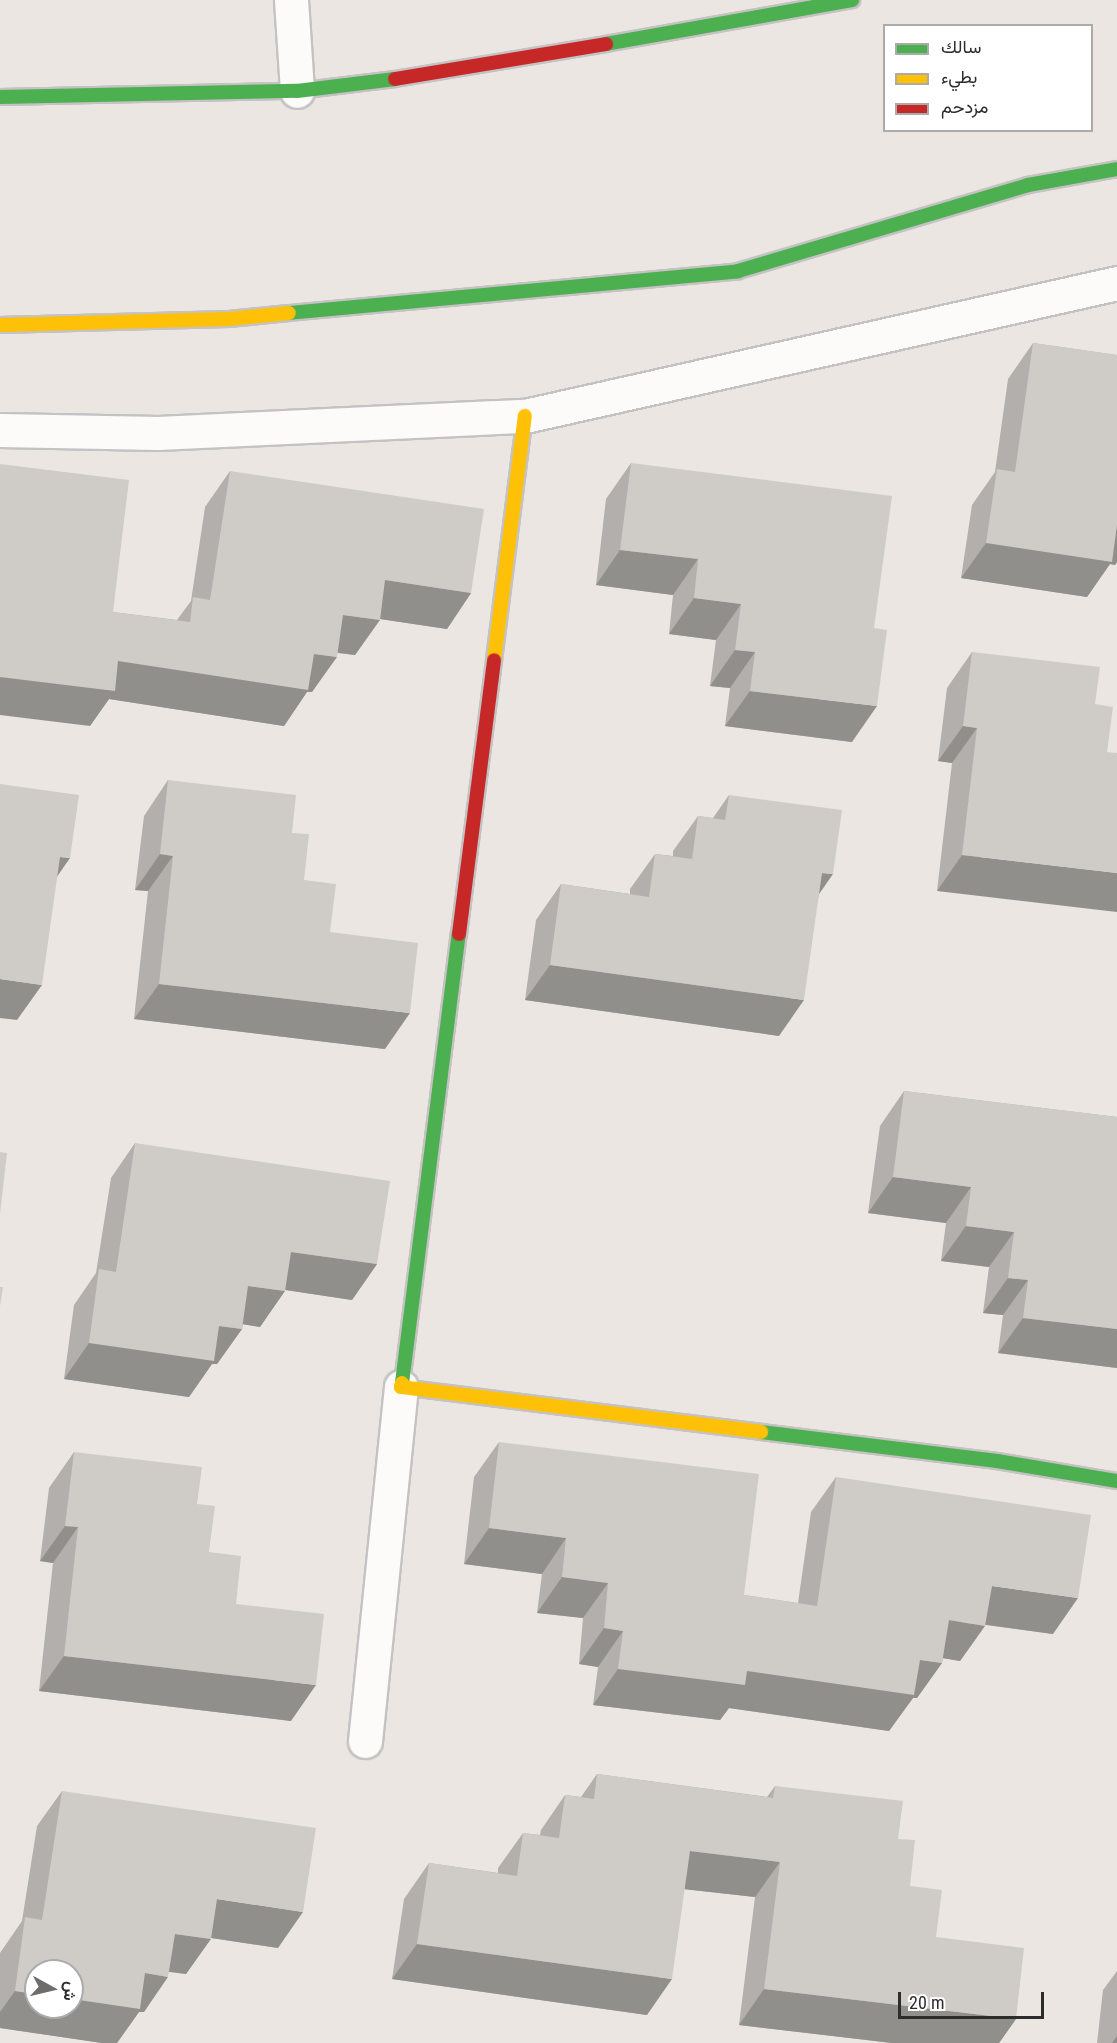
<!DOCTYPE html>
<meta charset="utf-8">
<style>
body{margin:0}
#map{position:relative;width:1117px;height:2043px;overflow:hidden;background:#ebe6e1;font-family:"Roboto Condensed",Vazirmatn,sans-serif}
div>[style]{position:absolute}
.roads{filter:drop-shadow(2px 0 #c4c2c3) drop-shadow(-2px 0 #c4c2c3) drop-shadow(0 2px #c4c2c3) drop-shadow(0 -2px #c4c2c3)}
.street>*{height:33px;margin:-16.5px;padding:0 16.5px;transform-origin:16.5px;border-radius:16.5px;background:#fcfbfa}
.fast>*{height:14px;margin:-7px;padding:0 7px;transform-origin:7px;border-radius:7px;background:#4caf50}
.slow>*{height:14px;margin:-7px;padding:0 7px;transform-origin:7px;border-radius:7px;background:#ffc107}
.jam>*{height:14px;margin:-7px;padding:0 7px;transform-origin:7px;border-radius:7px;background:#c62828}
.wall>*{inset:0;background:#b2afac}
.shaded-wall>*{inset:0;background:#918f8c}
.building>*{inset:0;background:#cfccc8}
span{translate:-50% -50%;white-space:nowrap;text-align:center;line-height:1.15;-webkit-text-stroke:4.5px #fff;paint-order:stroke}
.legend{position:absolute;left:883px;top:24px;width:210px;height:108px;box-sizing:border-box;background:#fff;border:2px solid #ababab;margin:0;padding:8px 10px;list-style:none;font-size:18px;color:#2c2c2c}
.legend li{display:flex;align-items:center;gap:12px;height:30px}
.legend b{width:30px;border:2px solid #ababab}
.north{position:absolute;left:24px;top:1959px;width:60px;height:60px;box-sizing:border-box;background:#fff;border:2px solid #ababab;border-radius:50%;rotate:98deg;font-size:16px;font-weight:700;line-height:24px;text-align:center;color:#2c2c2c}
.north::after{content:'';display:block;margin:auto;width:21px;height:27px;background:#6f6d6b;clip-path:polygon(50% 0,100% 100%,50% 72%,0 100%)}
.scale{position:absolute;left:898px;top:1992px;width:146px;height:27px;box-sizing:border-box;border:3px solid #2c2c2c;border-top:0;padding-left:8px;font-size:18px;line-height:21px;white-space:nowrap;color:#2c2c2c;-webkit-text-stroke:4px #fff;paint-order:stroke}
</style>
<div id="map">
<div class="roads">
<div class="street">
<i style="left:291px;top:0;width:91px;rotate:86.2deg"></i>
<i style="left:0;top:430px;width:158px;rotate:1.1deg"></i>
<i style="left:158px;top:433px;width:367px;rotate:-2.7deg"></i>
<i style="left:525px;top:416px;width:607px;rotate:-12.66deg"></i>
<i style="left:365px;top:1741px;width:356px;rotate:-84.2deg"></i>
</div>
<div class="fast">
<i style="left:606px;top:44px;width:250px;rotate:-10.1deg"></i>
<i style="left:0;top:97px;width:297px;rotate:-1.2deg"></i>
<i style="left:297px;top:91px;width:99px;rotate:-7deg"></i>
<i style="left:289px;top:313px;width:451px;rotate:-5.3deg"></i>
<i style="left:738px;top:271px;width:302px;rotate:-16.5deg"></i>
<i style="left:1028px;top:185px;width:90px;rotate:-10.2deg"></i>
<i style="left:402px;top:1383px;width:453px;rotate:-82.8deg"></i>
<i style="left:761px;top:1432px;width:238px;rotate:7deg"></i>
<i style="left:997px;top:1461px;width:122px;rotate:9.5deg"></i>
</div>
<div class="slow">
<i style="left:0;top:325px;width:229px;rotate:-1.5deg"></i>
<i style="left:229px;top:319px;width:60px;rotate:-5.7deg"></i>
<i style="left:494px;top:660px;width:246px;rotate:-82.8deg"></i>
<i style="left:402px;top:1383px;width:4px;rotate:104deg"></i>
<i style="left:401px;top:1387px;width:363px;rotate:7.1deg"></i>
</div>
<div class="jam">
<i style="left:395px;top:79px;width:214px;rotate:-9.4deg"></i>
<i style="left:459px;top:934px;width:276px;rotate:-82.7deg"></i>
</div>
</div>
<div class="wall">
<i style="clip-path:polygon(1033px 343px,1117px 355px,1117px 562px,1115px 565px,1110px 564px,1087px 597px,961px 578px,972px 505px,995px 472px,1008px 379px)"></i>
<i style="clip-path:polygon(631px 463px,852px 742px,725px 726px,730px 688px,710px 686px,716px 640px,669px 634px,673px 595px,596px 585px,606px 499px)"></i>
<i style="clip-path:polygon(230px 471px,471px 593px,447px 629px,380px 619px,355px 655px,337px 653px,312px 692px,307px 692px,284px 726px,109px 699px,90px 726px,113px 612px,177px 620px,191px 601px,205px 507px)"></i>
<i style="clip-path:polygon(972px 652px,1095px 704px,1107px 752px,937px 891px,952px 763px,938px 761px,947px 688px)"></i>
<i style="clip-path:polygon(168px 780px,292px 833px,304px 880px,330px 932px,385px 1049px,134px 1019px,148px 891px,135px 890px,144px 816px)"></i>
<i style="clip-path:polygon(729px 795px,819px 895px,779px 1036px,525px 1000px,536px 920px,561px 884px,630px 894px,630px 889px,655px 854px,673px 856px,673px 851px,698px 816px,713px 818px)"></i>
<i style="clip-path:polygon(904px 1091px,1117px 1117px,1117px 1368px,998px 1353px,1003px 1315px,983px 1313px,989px 1267px,941px 1261px,946px 1223px,868px 1213px,880px 1126px)"></i>
<i style="clip-path:polygon(135px 1143px,377px 1264px,352px 1300px,285px 1290px,260px 1327px,243px 1324px,242px 1329px,217px 1364px,212px 1364px,189px 1397px,64px 1379px,74px 1305px,96px 1273px,111px 1178px)"></i>
<i style="clip-path:polygon(499px 1442px,744px 1595px,798px 1603px,811px 1512px,836px 1477px,1053px 1634px,985px 1625px,960px 1661px,943px 1658px,942px 1663px,917px 1698px,913px 1698px,889px 1731px,729px 1708px,720px 1720px,593px 1705px,598px 1667px,579px 1664px,583px 1618px,537px 1613px,542px 1574px,464px 1564px,474px 1477px)"></i>
<i style="clip-path:polygon(74px 1452px,197px 1504px,209px 1552px,236px 1604px,291px 1721px,39px 1691px,53px 1563px,40px 1561px,49px 1488px)"></i>
<i style="clip-path:polygon(597px 1774px,767px 1797px,775px 1786px,898px 1839px,910px 1886px,936px 1937px,1016px 2019px,999px 2043px,892px 2043px,739px 2025px,755px 1897px,684px 1889px,647px 2015px,392px 1979px,404px 1899px,429px 1863px,498px 1873px,498px 1868px,523px 1833px,540px 1835px,541px 1830px,565px 1795px,581px 1797px)"></i>
<i style="clip-path:polygon(62px 1791px,278px 1948px,211px 1938px,186px 1974px,169px 1972px,144px 2012px,139px 2012px,117px 2043px,102px 2043px,0 2028px,0 1953px,22px 1921px,37px 1826px)"></i>
<i style="clip-path:polygon(1117px 1971px,1117px 2043px,1097px 2043px,1103px 1990px)"></i>
</div>
<div class="shaded-wall">
<i style="clip-path:polygon(1117px 525px,1117px 562px,1115px 565px,1110px 564px,1087px 597px,961px 578px,986px 543px)"></i>
<i style="clip-path:polygon(620px 550px,698px 559px,673px 595px,596px 585px)"></i>
<i style="clip-path:polygon(385px 580px,471px 593px,447px 629px,360px 616px)"></i>
<i style="clip-path:polygon(694px 598px,741px 604px,716px 640px,669px 634px)"></i>
<i style="clip-path:polygon(343px 615px,380px 620px,355px 655px,318px 650px)"></i>
<i style="clip-path:polygon(735px 650px,755px 652px,730px 688px,710px 686px)"></i>
<i style="clip-path:polygon(314px 654px,337px 657px,312px 692px,307px 692px,284px 726px,109px 699px,90px 726px,0 715px,0 677px,118px 661px)"></i>
<i style="clip-path:polygon(750px 691px,877px 706px,852px 742px,725px 726px)"></i>
<i style="clip-path:polygon(963px 726px,977px 728px,952px 763px,938px 761px)"></i>
<i style="clip-path:polygon(160px 854px,173px 856px,148px 891px,135px 890px)"></i>
<i style="clip-path:polygon(962px 855px,1117px 873px,1117px 912px,937px 891px)"></i>
<i style="clip-path:polygon(60px 857px,70px 858px,45px 894px)"></i>
<i style="clip-path:polygon(822px 873px,833px 874px,808px 910px)"></i>
<i style="clip-path:polygon(550px 965px,804px 1000px,779px 1036px,525px 1000px)"></i>
<i style="clip-path:polygon(0 979px,42px 985px,17px 1020px,0 1018px)"></i>
<i style="clip-path:polygon(159px 984px,410px 1013px,385px 1049px,134px 1019px)"></i>
<i style="clip-path:polygon(893px 1177px,971px 1187px,946px 1223px,868px 1213px)"></i>
<i style="clip-path:polygon(966px 1226px,1014px 1232px,989px 1267px,941px 1261px)"></i>
<i style="clip-path:polygon(291px 1252px,377px 1264px,352px 1300px,266px 1287px)"></i>
<i style="clip-path:polygon(1008px 1278px,1028px 1280px,1003px 1315px,983px 1313px)"></i>
<i style="clip-path:polygon(248px 1286px,285px 1291px,260px 1327px,223px 1321px)"></i>
<i style="clip-path:polygon(1023px 1318px,1117px 1329px,1117px 1368px,998px 1353px)"></i>
<i style="clip-path:polygon(219px 1326px,242px 1329px,217px 1364px,212px 1364px,189px 1397px,64px 1379px,89px 1343px)"></i>
<i style="clip-path:polygon(65px 1526px,78px 1527px,53px 1563px,40px 1561px)"></i>
<i style="clip-path:polygon(489px 1528px,566px 1538px,542px 1574px,464px 1564px)"></i>
<i style="clip-path:polygon(562px 1577px,608px 1583px,583px 1618px,537px 1613px)"></i>
<i style="clip-path:polygon(992px 1586px,1078px 1598px,1053px 1634px,967px 1622px)"></i>
<i style="clip-path:polygon(949px 1620px,985px 1626px,960px 1661px,924px 1655px)"></i>
<i style="clip-path:polygon(604px 1628px,623px 1631px,598px 1667px,579px 1664px)"></i>
<i style="clip-path:polygon(64px 1656px,316px 1685px,291px 1721px,39px 1691px)"></i>
<i style="clip-path:polygon(920px 1660px,942px 1663px,917px 1698px,913px 1698px,889px 1731px,729px 1708px,720px 1720px,593px 1705px,618px 1669px,747px 1671px)"></i>
<i style="clip-path:polygon(690px 1851px,780px 1862px,755px 1897px,665px 1887px)"></i>
<i style="clip-path:polygon(217px 1899px,303px 1912px,278px 1948px,192px 1935px)"></i>
<i style="clip-path:polygon(175px 1934px,211px 1939px,186px 1974px,150px 1969px)"></i>
<i style="clip-path:polygon(417px 1944px,672px 1979px,647px 2015px,392px 1979px)"></i>
<i style="clip-path:polygon(145px 1973px,168px 1977px,144px 2012px,139px 2012px,117px 2043px,102px 2043px,0 2028px,0 2012px,15px 1991px,36px 1994px,36px 2007px,72px 2007px,72px 1999px)"></i>
<i style="clip-path:polygon(764px 1989px,1016px 2019px,999px 2043px,892px 2043px,739px 2025px)"></i>
<i style="clip-path:polygon(1117px 2036px,1117px 2043px,1112px 2043px)"></i>
</div>
<div class="building">
<i style="clip-path:polygon(1033px 343px,1117px 355px,1117px 525px,1112px 562px,986px 543px,997px 469px,1015px 472px)"></i>
<i style="clip-path:polygon(631px 463px,892px 496px,874px 628px,887px 630px,877px 706px,750px 691px,755px 652px,735px 650px,741px 604px,694px 598px,698px 559px,620px 550px)"></i>
<i style="clip-path:polygon(0 464px,129px 480px,113px 612px,190px 622px,193px 597px,210px 600px,230px 471px,484px 509px,471px 593px,385px 580px,380px 620px,343px 615px,337px 657px,314px 654px,308px 690px,118px 661px,115px 691px,0 677px)"></i>
<i style="clip-path:polygon(972px 652px,1100px 667px,1095px 704px,1113px 707px,1107px 752px,1117px 753px,1117px 873px,962px 855px,977px 728px,963px 726px)"></i>
<i style="clip-path:polygon(168px 780px,296px 795px,292px 833px,309px 834px,304px 880px,336px 884px,330px 932px,418px 943px,410px 1013px,159px 984px,173px 856px,160px 854px)"></i>
<i style="clip-path:polygon(0 784px,79px 795px,70px 858px,60px 857px,42px 985px,0 979px)"></i>
<i style="clip-path:polygon(729px 795px,842px 810px,833px 874px,822px 873px,804px 1000px,550px 965px,561px 884px,649px 897px,655px 854px,692px 859px,698px 816px,725px 820px)"></i>
<i style="clip-path:polygon(904px 1091px,1117px 1117px,1117px 1329px,1023px 1318px,1028px 1280px,1008px 1278px,1014px 1232px,966px 1226px,971px 1187px,893px 1177px)"></i>
<i style="clip-path:polygon(135px 1143px,390px 1181px,377px 1264px,291px 1252px,285px 1291px,248px 1286px,242px 1329px,219px 1326px,214px 1361px,89px 1343px,99px 1269px,116px 1272px)"></i>
<i style="clip-path:polygon(0 1152px,7px 1153px,0 1214px)"></i>
<i style="clip-path:polygon(0 1287px,3px 1287px,0 1306px)"></i>
<i style="clip-path:polygon(499px 1442px,759px 1474px,744px 1595px,817px 1606px,836px 1477px,1091px 1515px,1078px 1598px,992px 1586px,985px 1626px,949px 1620px,942px 1663px,920px 1660px,914px 1695px,747px 1671px,745px 1685px,618px 1669px,623px 1631px,604px 1628px,608px 1583px,562px 1577px,566px 1538px,489px 1528px)"></i>
<i style="clip-path:polygon(74px 1452px,202px 1467px,197px 1504px,215px 1506px,209px 1552px,241px 1556px,236px 1604px,324px 1614px,316px 1685px,64px 1656px,78px 1527px,65px 1526px)"></i>
<i style="clip-path:polygon(597px 1774px,773px 1798px,775px 1786px,903px 1801px,898px 1839px,915px 1840px,910px 1886px,942px 1890px,936px 1937px,1024px 1948px,1016px 2019px,764px 1989px,780px 1862px,690px 1851px,672px 1979px,417px 1944px,429px 1863px,517px 1876px,523px 1833px,559px 1838px,565px 1795px,594px 1799px)"></i>
<i style="clip-path:polygon(62px 1791px,316px 1828px,303px 1912px,217px 1899px,211px 1939px,175px 1934px,168px 1977px,145px 1973px,140px 2009px,72px 1999px,72px 1971px,36px 1971px,36px 1994px,15px 1991px,25px 1917px,42px 1920px)"></i>
</div>
<ul class="legend">
<li><b style="height:8px;background:#4caf50"></b>سالك</li>
<li><b style="height:8px;background:#ffc107"></b>بطيء</li>
<li><b style="height:8px;background:#c62828"></b>مزدحم</li>
</ul>
<div class="north">ش</div>
<div class="scale">20 m</div>
</div>
